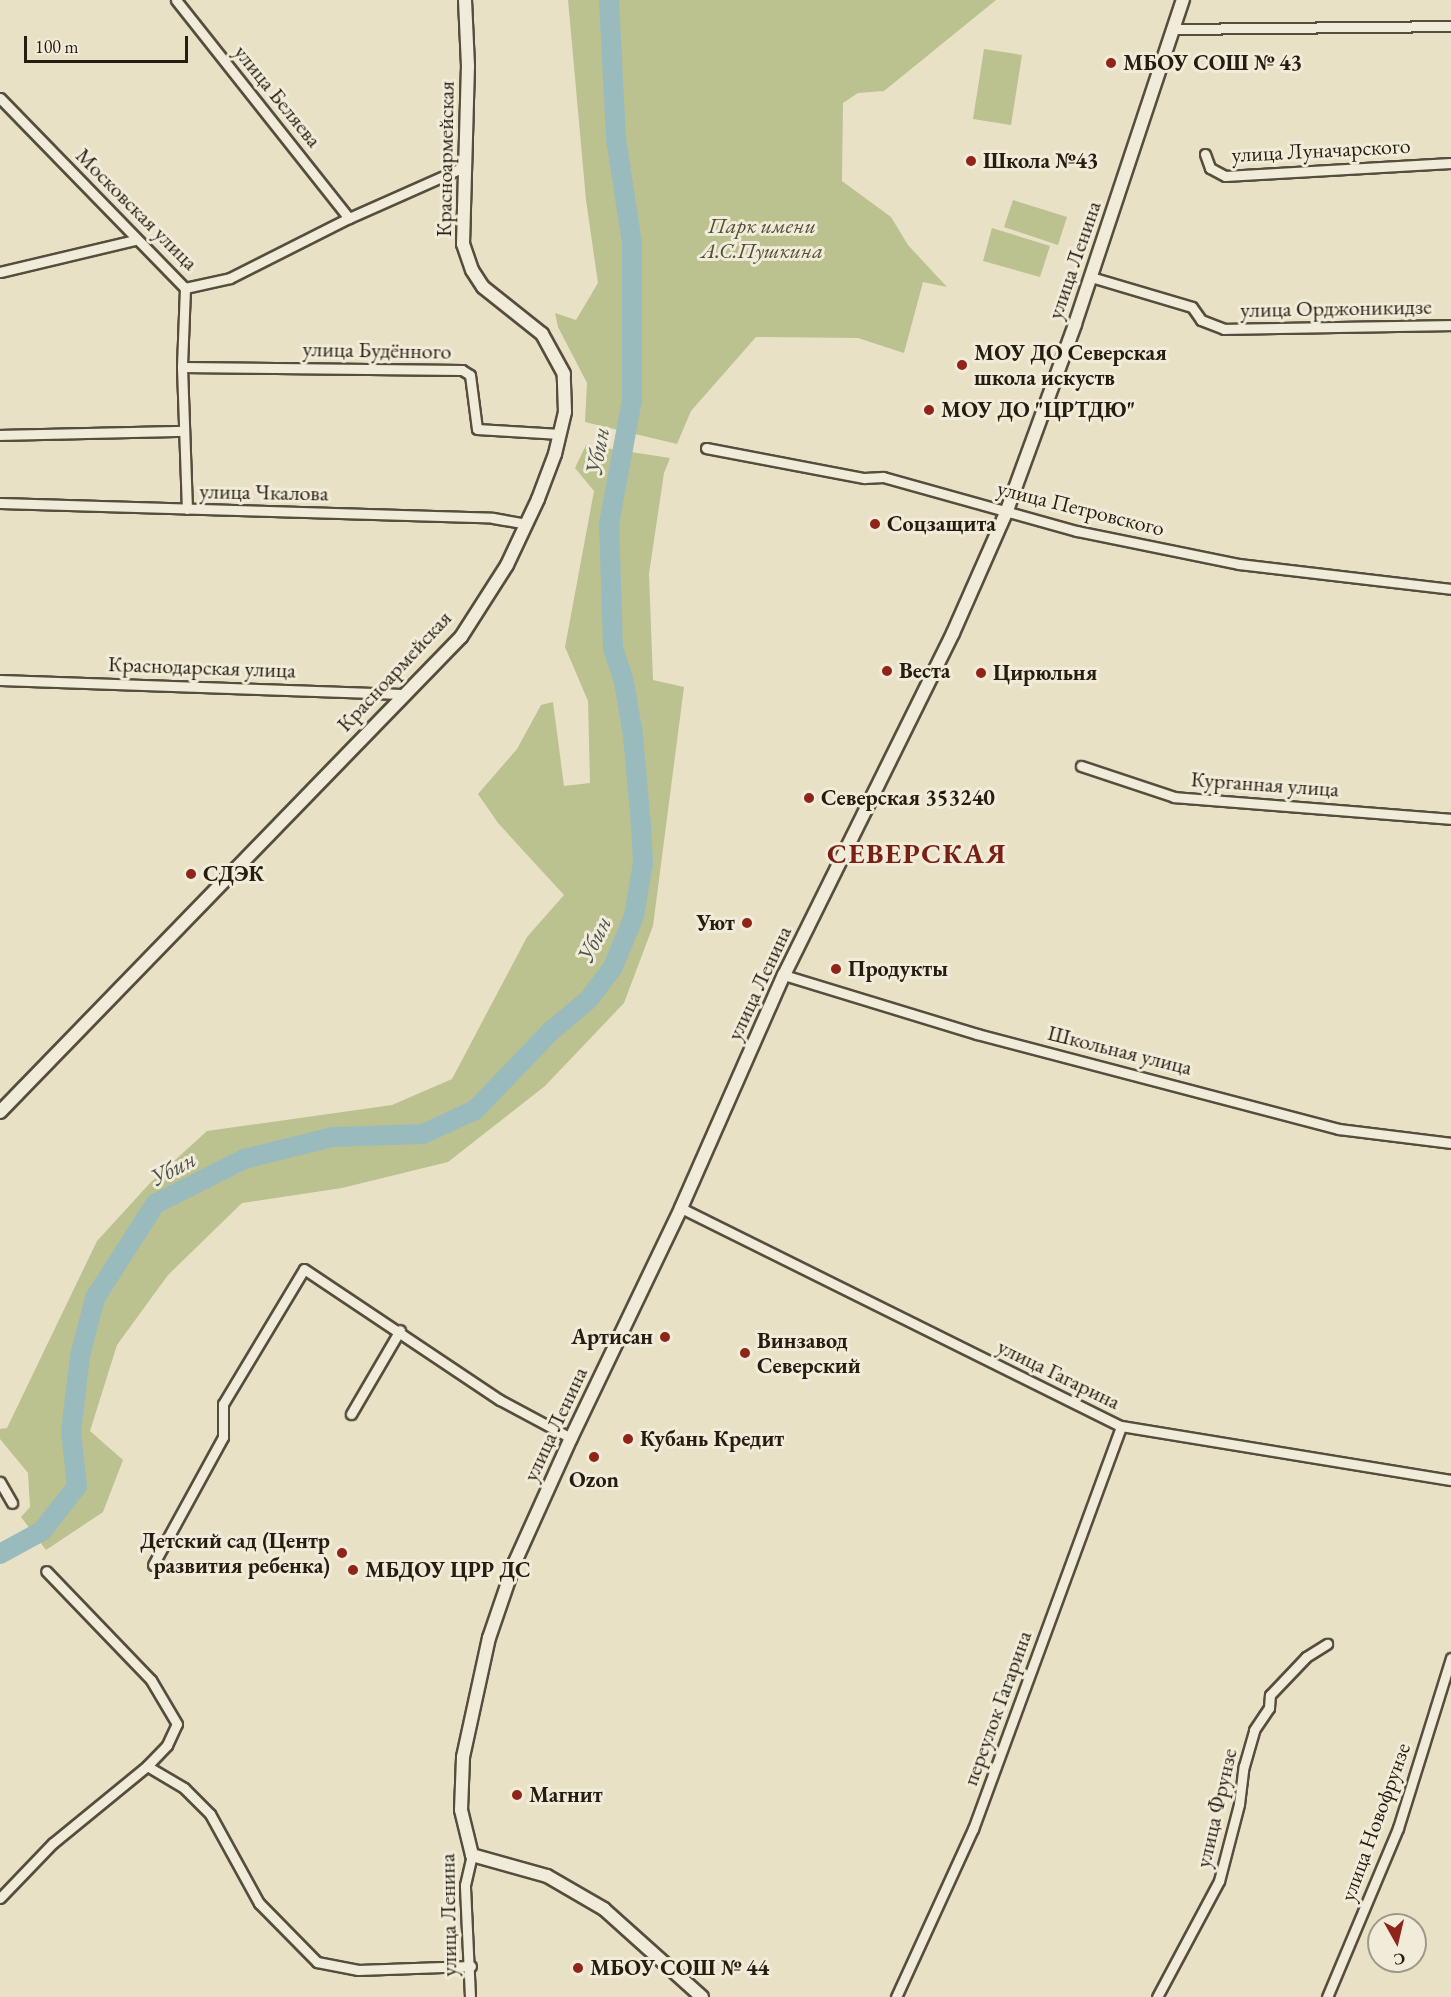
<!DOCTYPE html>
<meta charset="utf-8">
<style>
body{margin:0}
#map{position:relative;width:1451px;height:1997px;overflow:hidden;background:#e9e1c5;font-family:"EB Garamond",serif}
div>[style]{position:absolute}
.green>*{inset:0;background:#bcc190}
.river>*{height:20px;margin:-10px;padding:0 10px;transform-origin:10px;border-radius:10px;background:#9abbbd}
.roads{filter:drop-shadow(2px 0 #574d3d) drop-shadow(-2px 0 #574d3d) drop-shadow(0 2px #574d3d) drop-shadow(0 -2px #574d3d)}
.minor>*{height:9px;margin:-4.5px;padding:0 4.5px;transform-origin:4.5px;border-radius:4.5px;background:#f1ecd9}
.tertiary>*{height:12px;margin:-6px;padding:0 6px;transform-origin:6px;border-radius:6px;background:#f1ecd9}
.dots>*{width:16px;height:16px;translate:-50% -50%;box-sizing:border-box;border:3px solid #f1ecd9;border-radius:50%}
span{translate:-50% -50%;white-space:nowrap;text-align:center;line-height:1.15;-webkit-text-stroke:6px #f1ecd9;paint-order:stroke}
.poi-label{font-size:22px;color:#261c10;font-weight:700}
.left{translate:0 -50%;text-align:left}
.right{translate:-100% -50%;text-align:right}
.street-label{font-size:22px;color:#261c10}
.park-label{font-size:22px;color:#534e36;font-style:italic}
.water-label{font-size:24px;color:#4f544d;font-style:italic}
.district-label{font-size:28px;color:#7a1f14;font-weight:700;letter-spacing:1.5px}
.north{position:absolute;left:1367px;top:1913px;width:60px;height:60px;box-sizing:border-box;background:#f1ecd9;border:2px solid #a09989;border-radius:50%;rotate:172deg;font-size:16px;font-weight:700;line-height:24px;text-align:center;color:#261c10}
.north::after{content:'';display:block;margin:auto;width:21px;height:27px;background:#8f2418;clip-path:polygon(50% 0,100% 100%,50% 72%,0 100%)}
.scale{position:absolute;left:24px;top:36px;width:164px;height:27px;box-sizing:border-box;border:3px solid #261c10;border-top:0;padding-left:8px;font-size:18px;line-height:21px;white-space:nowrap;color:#261c10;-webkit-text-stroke:4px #f1ecd9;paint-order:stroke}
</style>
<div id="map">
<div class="green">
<i style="clip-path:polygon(568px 0,996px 0,884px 91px,858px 93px,843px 103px,842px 181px,891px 217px,908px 245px,947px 287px,923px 282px,904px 353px,858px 338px,756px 337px,691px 411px,677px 444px,585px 422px,587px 383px,558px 327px,555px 313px,576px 320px,598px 283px,586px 200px)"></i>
<i style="clip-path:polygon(984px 49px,1022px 55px,1011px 125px,973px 119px)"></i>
<i style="clip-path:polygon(1013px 200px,1067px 217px,1058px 245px,1004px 227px)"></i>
<i style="clip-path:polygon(992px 228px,1050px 246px,1040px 277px,983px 261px)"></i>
<i style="clip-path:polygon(586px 445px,670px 458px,664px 473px,649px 574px,653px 680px,684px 687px,653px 926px,624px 1003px,545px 1086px,448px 1162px,342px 1188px,242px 1203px,168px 1275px,117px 1345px,90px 1431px,123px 1460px,103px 1512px,46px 1550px,21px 1517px,30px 1507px,28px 1473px,0 1439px,0 1429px,7px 1428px,97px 1241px,151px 1182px,207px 1131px,392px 1105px,452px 1079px,527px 937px,564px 895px,498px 823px,478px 794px,517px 749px,541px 705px,553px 702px,564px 786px,590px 783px,588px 701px,565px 647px,594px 491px,575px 468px)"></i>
</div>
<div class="river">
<i style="left:0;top:1554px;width:48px;rotate:-28.7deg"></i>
<i style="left:42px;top:1531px;width:57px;rotate:-52.1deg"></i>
<i style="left:77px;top:1486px;width:54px;rotate:-96.3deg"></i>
<i style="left:71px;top:1432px;width:77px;rotate:-83.2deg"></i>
<i style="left:80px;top:1356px;width:60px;rotate:-75.5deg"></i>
<i style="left:95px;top:1298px;width:112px;rotate:-57.4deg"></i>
<i style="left:155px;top:1204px;width:100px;rotate:-26.8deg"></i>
<i style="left:244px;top:1159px;width:92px;rotate:-13.9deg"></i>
<i style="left:333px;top:1137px;width:90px;rotate:-1.9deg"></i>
<i style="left:423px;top:1134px;width:57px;rotate:-24.8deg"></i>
<i style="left:475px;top:1110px;width:110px;rotate:-46.1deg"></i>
<i style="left:551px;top:1031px;width:50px;rotate:-40.1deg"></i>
<i style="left:589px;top:999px;width:40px;rotate:-53deg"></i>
<i style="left:613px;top:967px;width:55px;rotate:-67.6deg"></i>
<i style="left:634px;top:916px;width:54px;rotate:-80.4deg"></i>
<i style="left:643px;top:863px;width:38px;rotate:-93deg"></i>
<i style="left:641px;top:825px;width:90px;rotate:-95.1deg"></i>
<i style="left:633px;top:735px;width:54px;rotate:-99.6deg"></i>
<i style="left:624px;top:682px;width:36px;rotate:-108deg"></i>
<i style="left:613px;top:648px;width:124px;rotate:-91.8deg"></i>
<i style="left:609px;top:524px;width:126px;rotate:-79.5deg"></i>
<i style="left:632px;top:400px;width:157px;rotate:-90deg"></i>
<i style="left:632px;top:243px;width:106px;rotate:-98.7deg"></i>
<i style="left:616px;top:138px;width:138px;rotate:-92.9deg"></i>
</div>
<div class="roads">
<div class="minor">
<i style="left:176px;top:0;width:278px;rotate:51.6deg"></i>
<i style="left:1173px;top:29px;width:278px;rotate:-0.6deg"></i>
<i style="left:0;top:98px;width:265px;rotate:45.8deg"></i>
<i style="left:185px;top:288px;width:46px;rotate:-12.5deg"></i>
<i style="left:230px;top:278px;width:133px;rotate:-26.8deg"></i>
<i style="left:349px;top:218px;width:124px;rotate:-23.9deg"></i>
<i style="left:1205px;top:154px;width:15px;rotate:70deg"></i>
<i style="left:1210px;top:168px;width:17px;rotate:28deg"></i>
<i style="left:1225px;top:176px;width:226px;rotate:-3.3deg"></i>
<i style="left:0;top:272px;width:138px;rotate:-13.4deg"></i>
<i style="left:1091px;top:277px;width:105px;rotate:16.5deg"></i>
<i style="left:1192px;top:307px;width:16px;rotate:55deg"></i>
<i style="left:1201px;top:320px;width:25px;rotate:21deg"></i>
<i style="left:1224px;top:329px;width:227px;rotate:-1deg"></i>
<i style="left:185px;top:288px;width:79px;rotate:92.2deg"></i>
<i style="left:182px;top:367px;width:142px;rotate:88deg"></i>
<i style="left:182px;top:367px;width:280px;rotate:0.6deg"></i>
<i style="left:462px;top:370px;width:9px;rotate:32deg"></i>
<i style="left:470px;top:375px;width:54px;rotate:82.6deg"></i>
<i style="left:477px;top:429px;width:83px;rotate:3.4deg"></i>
<i style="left:0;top:435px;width:183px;rotate:-1.3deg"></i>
<i style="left:706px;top:448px;width:161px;rotate:10.8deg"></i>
<i style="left:864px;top:478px;width:19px;rotate:-3deg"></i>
<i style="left:883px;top:477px;width:201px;rotate:15.6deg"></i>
<i style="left:1077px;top:531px;width:165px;rotate:11.5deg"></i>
<i style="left:1239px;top:564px;width:213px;rotate:6.7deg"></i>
<i style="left:0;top:503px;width:493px;rotate:1.7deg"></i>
<i style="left:493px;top:518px;width:34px;rotate:10deg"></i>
<i style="left:0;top:680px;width:402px;rotate:2deg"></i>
<i style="left:1081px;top:766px;width:98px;rotate:18.4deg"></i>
<i style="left:1174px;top:797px;width:278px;rotate:4.5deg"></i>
<i style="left:784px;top:975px;width:202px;rotate:17deg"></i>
<i style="left:977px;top:1034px;width:374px;rotate:14.7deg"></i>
<i style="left:1339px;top:1129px;width:113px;rotate:7.1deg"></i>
<i style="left:681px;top:1208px;width:491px;rotate:26.4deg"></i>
<i style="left:1121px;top:1426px;width:334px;rotate:9.3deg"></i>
<i style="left:351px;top:1414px;width:97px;rotate:-59.7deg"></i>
<i style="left:0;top:1482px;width:24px;rotate:60deg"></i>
<i style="left:153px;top:1565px;width:146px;rotate:-61.3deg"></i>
<i style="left:223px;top:1437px;width:33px;rotate:-90deg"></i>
<i style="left:223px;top:1404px;width:157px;rotate:-59deg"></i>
<i style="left:304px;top:1269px;width:236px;rotate:33.8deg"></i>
<i style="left:500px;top:1400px;width:81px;rotate:28.2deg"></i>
<i style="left:147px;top:1766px;width:43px;rotate:30.7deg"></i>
<i style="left:184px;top:1788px;width:37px;rotate:45deg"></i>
<i style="left:210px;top:1814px;width:102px;rotate:61.2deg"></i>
<i style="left:259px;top:1903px;width:83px;rotate:45.5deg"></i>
<i style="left:317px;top:1962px;width:42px;rotate:11deg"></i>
<i style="left:358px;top:1970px;width:113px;rotate:-2deg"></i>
<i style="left:0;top:1898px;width:76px;rotate:-46.1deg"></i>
<i style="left:53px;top:1843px;width:122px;rotate:-39.3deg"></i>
<i style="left:147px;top:1766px;width:29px;rotate:-46deg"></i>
<i style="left:167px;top:1745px;width:23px;rotate:-65deg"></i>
<i style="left:177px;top:1724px;width:51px;rotate:-120.6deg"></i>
<i style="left:151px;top:1680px;width:151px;rotate:-133.9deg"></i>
<i style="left:470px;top:1997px;width:112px;rotate:-92.6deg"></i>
<i style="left:465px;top:1885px;width:31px;rotate:-77deg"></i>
<i style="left:896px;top:1997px;width:185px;rotate:-65.4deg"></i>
<i style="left:973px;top:1829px;width:429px;rotate:-69.8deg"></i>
<i style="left:1157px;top:1997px;width:132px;rotate:-61.9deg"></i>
<i style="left:1219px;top:1881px;width:80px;rotate:-75.4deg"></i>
<i style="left:1239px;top:1804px;width:38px;rotate:-83deg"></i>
<i style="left:1244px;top:1766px;width:37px;rotate:-74deg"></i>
<i style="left:1254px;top:1730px;width:27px;rotate:-56deg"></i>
<i style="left:1269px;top:1708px;width:13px;rotate:-86deg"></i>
<i style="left:1270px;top:1695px;width:52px;rotate:-46.5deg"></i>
<i style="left:1306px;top:1657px;width:25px;rotate:-32deg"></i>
<i style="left:1327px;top:1997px;width:183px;rotate:-67.2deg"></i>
<i style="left:1398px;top:1828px;width:178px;rotate:-72.7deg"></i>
</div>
<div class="tertiary">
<i style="left:0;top:1112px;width:662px;rotate:-45.86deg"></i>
<i style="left:461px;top:637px;width:85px;rotate:-57.4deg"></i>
<i style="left:507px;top:565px;width:73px;rotate:-64.8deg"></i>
<i style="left:538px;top:499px;width:48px;rotate:-69.3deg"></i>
<i style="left:555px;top:454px;width:43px;rotate:-76.6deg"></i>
<i style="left:565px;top:412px;width:38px;rotate:-92deg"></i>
<i style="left:564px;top:374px;width:46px;rotate:-118.8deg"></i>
<i style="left:542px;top:334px;width:75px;rotate:-141.5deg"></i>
<i style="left:483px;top:287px;width:20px;rotate:-123deg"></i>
<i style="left:472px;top:270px;width:28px;rotate:-109deg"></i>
<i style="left:463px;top:244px;width:178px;rotate:-88.4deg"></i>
<i style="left:468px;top:66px;width:66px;rotate:-92.6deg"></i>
<i style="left:702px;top:1997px;width:132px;rotate:-138.1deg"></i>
<i style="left:604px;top:1909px;width:66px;rotate:-149.9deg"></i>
<i style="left:547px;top:1876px;width:78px;rotate:-164.4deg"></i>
<i style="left:472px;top:1855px;width:46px;rotate:-103.7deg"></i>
<i style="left:461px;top:1810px;width:53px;rotate:-87.8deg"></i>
<i style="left:463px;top:1757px;width:122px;rotate:-77.7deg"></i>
<i style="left:489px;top:1638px;width:80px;rotate:-71.1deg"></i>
<i style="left:515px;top:1562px;width:136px;rotate:-65.7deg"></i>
<i style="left:571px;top:1438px;width:255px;rotate:-64.4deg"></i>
<i style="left:681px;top:1208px;width:255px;rotate:-66.2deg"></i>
<i style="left:784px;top:975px;width:381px;rotate:-63.7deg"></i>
<i style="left:953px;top:633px;width:131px;rotate:-66.2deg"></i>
<i style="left:1006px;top:513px;width:201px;rotate:-69.9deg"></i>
<i style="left:1075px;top:324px;width:342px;rotate:-71.6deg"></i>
</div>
</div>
<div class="dots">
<i style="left:1111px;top:63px;background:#8f2418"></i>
<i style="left:971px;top:161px;background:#8f2418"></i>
<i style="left:962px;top:365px;background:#8f2418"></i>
<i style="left:929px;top:410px;background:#8f2418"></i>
<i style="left:875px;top:524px;background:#8f2418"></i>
<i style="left:887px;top:671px;background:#8f2418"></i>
<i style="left:981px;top:673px;background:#8f2418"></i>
<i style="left:809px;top:798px;background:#8f2418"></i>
<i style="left:191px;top:874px;background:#8f2418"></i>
<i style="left:747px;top:923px;background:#8f2418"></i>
<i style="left:836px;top:969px;background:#8f2418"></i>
<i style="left:665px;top:1337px;background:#8f2418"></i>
<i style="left:745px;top:1353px;background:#8f2418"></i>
<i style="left:628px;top:1439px;background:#8f2418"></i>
<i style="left:594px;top:1457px;background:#8f2418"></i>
<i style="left:342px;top:1553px;background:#8f2418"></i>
<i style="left:353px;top:1570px;background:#8f2418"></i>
<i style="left:517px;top:1795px;background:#8f2418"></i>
<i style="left:578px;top:1968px;background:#8f2418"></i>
</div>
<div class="poi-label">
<span class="left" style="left:1123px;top:63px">МБОУ СОШ № 43</span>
<span class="left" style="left:983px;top:161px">Школа №43</span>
<span class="left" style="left:974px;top:365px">МОУ ДО Северская<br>школа искуств</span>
<span class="left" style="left:941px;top:410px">МОУ ДО "ЦРТДЮ"</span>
<span class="left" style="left:887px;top:524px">Соцзащита</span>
<span class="left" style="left:899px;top:671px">Веста</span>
<span class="left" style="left:993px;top:673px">Цирюльня</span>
<span class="left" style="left:821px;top:798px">Северская 353240</span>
<span class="left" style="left:203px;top:874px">СДЭК</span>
<span class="right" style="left:735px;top:923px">Уют</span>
<span class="left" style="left:848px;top:969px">Продукты</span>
<span class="right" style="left:653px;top:1337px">Артисан</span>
<span class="left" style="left:757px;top:1353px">Винзавод<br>Северский</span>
<span class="left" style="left:640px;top:1439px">Кубань Кредит</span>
<span style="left:594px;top:1480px">Ozon</span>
<span class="right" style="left:330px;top:1553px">Детский сад (Центр<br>развития ребенка)</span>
<span class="left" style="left:365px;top:1570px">МБДОУ ЦРР ДС</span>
<span class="left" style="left:529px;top:1795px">Магнит</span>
<span class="left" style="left:590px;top:1968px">МБОУ СОШ № 44</span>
</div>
<div class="street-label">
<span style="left:278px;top:96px;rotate:51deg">улица Беляева</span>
<span style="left:1321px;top:150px;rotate:-3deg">улица Луначарского</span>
<span style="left:445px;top:159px;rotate:-89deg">Красноармейская</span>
<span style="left:137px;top:209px;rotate:45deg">Московская улица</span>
<span style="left:1074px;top:260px;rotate:-71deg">улица Ленина</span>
<span style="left:1336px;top:308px;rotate:-1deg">улица Орджоникидзе</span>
<span style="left:377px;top:350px;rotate:1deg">улица Будённого</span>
<span style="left:264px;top:492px;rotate:1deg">улица Чкалова</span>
<span style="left:1081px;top:508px;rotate:14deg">улица Петровского</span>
<span style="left:202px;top:667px;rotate:2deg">Краснодарская улица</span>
<span style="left:394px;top:671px;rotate:-47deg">Красноармейская</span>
<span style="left:1265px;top:784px;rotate:4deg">Курганная улица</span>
<span style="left:759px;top:983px;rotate:-65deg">улица Ленина</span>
<span style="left:1120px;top:1050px;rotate:14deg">Школьная улица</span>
<span style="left:1059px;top:1374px;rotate:26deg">улица Гагарина</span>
<span style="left:555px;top:1424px;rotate:-65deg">улица Ленина</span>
<span style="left:997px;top:1708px;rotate:-70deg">переулок Гагарина</span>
<span style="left:1216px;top:1808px;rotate:-77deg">улица Фрунзе</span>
<span style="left:1375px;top:1822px;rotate:-70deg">улица Новофрунзе</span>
<span style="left:448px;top:1915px;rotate:-91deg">улица Ленина</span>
</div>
<div class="park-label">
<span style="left:762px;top:238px">Парк имени<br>А.С.Пушкина</span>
</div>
<div class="water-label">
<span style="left:597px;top:451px;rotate:-80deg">Убин</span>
<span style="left:594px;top:939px;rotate:-64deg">Убин</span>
<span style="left:173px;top:1168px;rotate:-28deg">Убин</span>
</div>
<div class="district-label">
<span style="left:917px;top:853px">СЕВЕРСКАЯ</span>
</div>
<div class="north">С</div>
<div class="scale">100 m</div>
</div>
